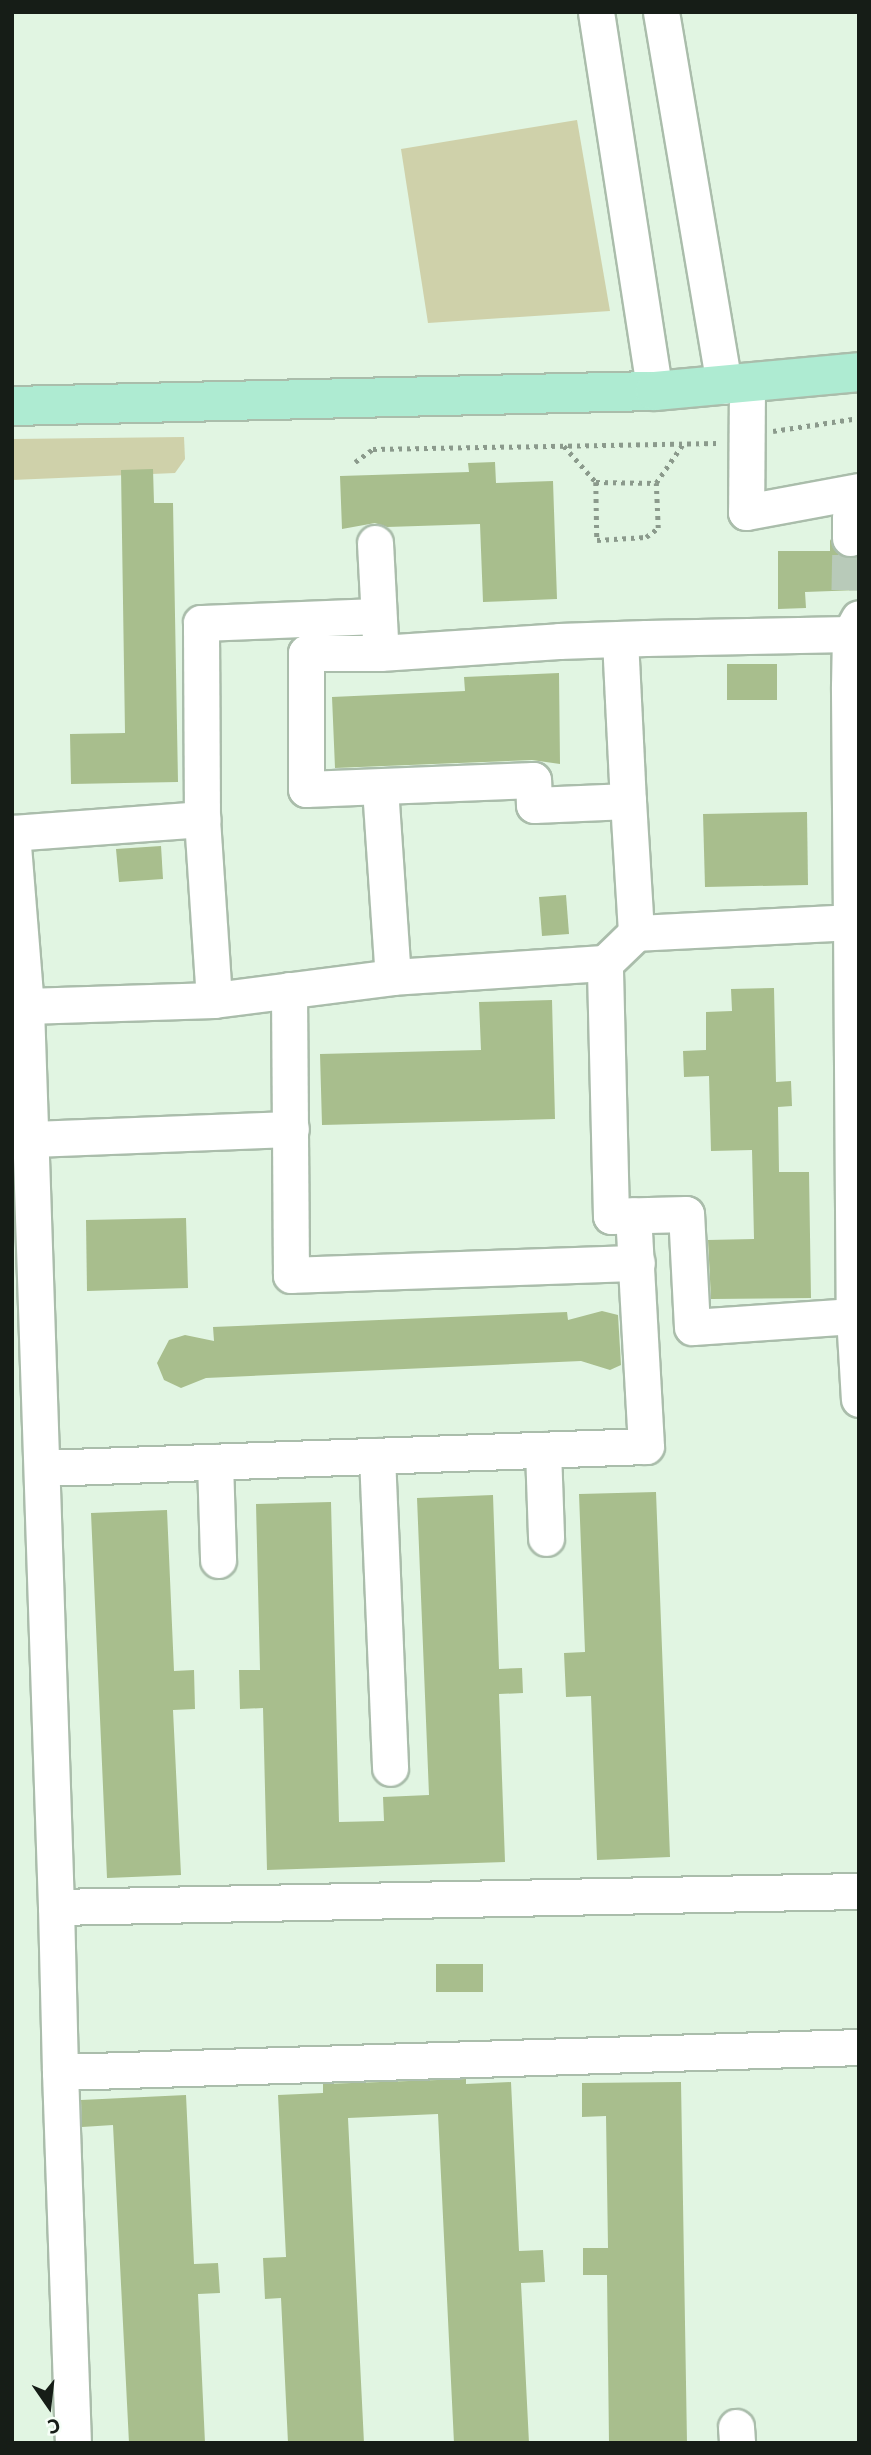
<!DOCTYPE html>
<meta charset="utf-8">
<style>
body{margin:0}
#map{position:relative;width:871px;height:2455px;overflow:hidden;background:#e1f5e2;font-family:"Noto Sans",sans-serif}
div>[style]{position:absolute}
.green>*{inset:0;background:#cfd1aa}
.building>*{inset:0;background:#a8be8d}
.minor-tunnel>*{height:35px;margin-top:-17.5px;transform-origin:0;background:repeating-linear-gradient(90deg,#b8cab9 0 35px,transparent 0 53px)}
.path>*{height:4.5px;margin-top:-2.25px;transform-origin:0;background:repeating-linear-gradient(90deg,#8b9a8c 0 3.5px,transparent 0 8.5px)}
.roads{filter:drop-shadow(2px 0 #aabdab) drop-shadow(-2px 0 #aabdab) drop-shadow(0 2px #aabdab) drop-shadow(0 -2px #aabdab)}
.minor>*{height:35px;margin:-17.5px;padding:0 17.5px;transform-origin:17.5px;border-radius:17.5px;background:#fff}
.major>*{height:38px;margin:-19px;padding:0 19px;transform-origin:19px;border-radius:19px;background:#aeebd2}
span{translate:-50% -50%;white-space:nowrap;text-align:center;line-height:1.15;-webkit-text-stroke:5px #f6fef7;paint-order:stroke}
.frame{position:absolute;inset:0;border:14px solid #161d17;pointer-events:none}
.north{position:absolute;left:14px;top:2371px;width:70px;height:70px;-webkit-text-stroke:5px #f6fef7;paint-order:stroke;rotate:166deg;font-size:19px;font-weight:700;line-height:28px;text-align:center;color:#161d17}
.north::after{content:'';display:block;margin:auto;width:24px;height:32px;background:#161d17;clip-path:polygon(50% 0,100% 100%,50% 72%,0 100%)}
</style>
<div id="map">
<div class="green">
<i style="clip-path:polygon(577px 120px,610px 311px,428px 323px,401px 149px)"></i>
<i style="clip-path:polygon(184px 437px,185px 459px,175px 473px,12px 480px,12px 439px)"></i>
</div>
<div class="building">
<i style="clip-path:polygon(495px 462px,496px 483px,553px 481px,557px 599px,483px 602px,480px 524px,387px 527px,375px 523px,342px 529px,340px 476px,469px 472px,468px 463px)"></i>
<i style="clip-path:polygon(153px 469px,154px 503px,173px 503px,178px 782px,71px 784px,70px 734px,125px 733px,121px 470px)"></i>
<i style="clip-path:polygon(830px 539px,839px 555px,859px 556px,859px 590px,805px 592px,806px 608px,778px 609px,778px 551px,830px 551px)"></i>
<i style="clip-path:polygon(727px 664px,777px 664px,777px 700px,727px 700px)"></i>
<i style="clip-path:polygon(559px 673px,560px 764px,532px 760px,335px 768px,332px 697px,465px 691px,464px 677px)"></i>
<i style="clip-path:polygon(807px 812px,808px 885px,705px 887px,703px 814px)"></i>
<i style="clip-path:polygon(161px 846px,163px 879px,119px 882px,116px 849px)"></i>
<i style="clip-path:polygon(566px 895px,569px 934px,542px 936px,539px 897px)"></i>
<i style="clip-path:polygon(774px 988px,776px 1082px,791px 1081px,792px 1106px,778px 1107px,779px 1172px,809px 1172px,811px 1298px,711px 1299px,708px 1240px,754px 1239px,752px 1150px,711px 1151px,709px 1076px,684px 1077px,683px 1051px,706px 1050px,706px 1012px,732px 1011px,731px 989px)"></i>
<i style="clip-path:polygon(552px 1000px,555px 1119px,322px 1125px,320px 1054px,481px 1050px,479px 1002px)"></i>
<i style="clip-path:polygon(186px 1218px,188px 1288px,87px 1291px,86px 1220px)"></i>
<i style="clip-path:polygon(602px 1311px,618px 1315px,621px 1365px,610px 1370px,581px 1361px,206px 1378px,181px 1388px,164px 1380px,157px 1363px,169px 1340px,185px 1335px,214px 1341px,213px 1327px,567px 1312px,568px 1320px)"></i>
<i style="clip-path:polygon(656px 1492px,670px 1857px,597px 1860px,591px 1696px,566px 1697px,564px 1653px,585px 1652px,579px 1494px)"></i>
<i style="clip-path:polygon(493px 1495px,499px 1669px,522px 1668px,523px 1693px,499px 1694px,505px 1862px,267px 1870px,263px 1708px,240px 1709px,239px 1670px,260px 1670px,256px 1504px,331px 1502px,339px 1822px,384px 1821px,383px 1797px,429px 1795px,417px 1498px)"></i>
<i style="clip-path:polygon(167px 1510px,174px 1671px,194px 1670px,195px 1709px,173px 1710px,181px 1875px,107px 1878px,91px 1513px)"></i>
<i style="clip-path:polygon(436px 1964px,483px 1964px,483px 1992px,436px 1992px)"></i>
<i style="clip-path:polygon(466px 2079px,466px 2084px,511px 2082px,519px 2251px,543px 2250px,545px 2282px,521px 2283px,529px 2443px,454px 2443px,438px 2114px,348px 2118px,364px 2443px,288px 2443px,281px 2298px,265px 2299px,263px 2258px,286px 2257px,278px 2095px,323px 2093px,323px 2084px)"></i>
<i style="clip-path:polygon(681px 2082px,687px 2443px,609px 2443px,607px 2275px,583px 2275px,583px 2248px,608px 2248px,606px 2116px,582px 2117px,582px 2083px)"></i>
<i style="clip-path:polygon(186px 2095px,194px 2264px,218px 2263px,220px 2293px,198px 2294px,205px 2443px,129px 2443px,113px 2125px,82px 2127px,81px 2100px)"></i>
</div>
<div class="minor-tunnel">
<i style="left:849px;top:590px;width:52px;rotate:-88.9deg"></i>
</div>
<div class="path">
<i style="left:773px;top:431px;width:87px;rotate:-8.6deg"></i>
<i style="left:564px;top:446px;width:48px;rotate:48.4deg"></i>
<i style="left:596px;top:482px;width:60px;rotate:1deg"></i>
<i style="left:656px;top:483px;width:47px;rotate:-55.3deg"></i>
<i style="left:355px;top:462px;width:22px;rotate:-36deg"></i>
<i style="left:373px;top:449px;width:344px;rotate:-1deg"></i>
<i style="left:596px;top:482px;width:58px;rotate:89deg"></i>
<i style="left:597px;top:540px;width:49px;rotate:-3.5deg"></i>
<i style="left:646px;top:537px;width:15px;rotate:-37deg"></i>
<i style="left:658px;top:528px;width:45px;rotate:-92.5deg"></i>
</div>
<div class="roads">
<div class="minor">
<i style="left:596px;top:12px;width:384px;rotate:81.2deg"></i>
<i style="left:661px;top:12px;width:379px;rotate:80.4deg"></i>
<i style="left:747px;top:384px;width:128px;rotate:90.4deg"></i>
<i style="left:746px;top:512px;width:115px;rotate:-10.5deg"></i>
<i style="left:850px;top:538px;width:20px;rotate:-90deg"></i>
<i style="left:850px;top:518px;width:14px;rotate:-51deg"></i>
<i style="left:375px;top:543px;width:96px;rotate:87deg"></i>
<i style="left:620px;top:639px;width:162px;rotate:87.2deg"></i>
<i style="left:628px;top:801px;width:94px;rotate:177.6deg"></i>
<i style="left:534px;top:805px;width:25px;rotate:-92deg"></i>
<i style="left:533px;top:780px;width:227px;rotate:177.7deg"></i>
<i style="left:306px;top:789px;width:136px;rotate:-90deg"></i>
<i style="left:306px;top:653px;width:74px"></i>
<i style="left:380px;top:653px;width:179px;rotate:-3.8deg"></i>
<i style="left:559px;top:641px;width:87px;rotate:-2deg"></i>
<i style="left:646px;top:638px;width:204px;rotate:-1.1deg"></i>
<i style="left:380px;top:788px;width:189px;rotate:86.1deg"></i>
<i style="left:393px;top:977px;width:212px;rotate:-3.8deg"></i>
<i style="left:628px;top:801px;width:132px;rotate:86.5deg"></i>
<i style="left:202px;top:819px;width:196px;rotate:-90.3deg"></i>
<i style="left:201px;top:623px;width:177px;rotate:-2.3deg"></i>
<i style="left:12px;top:833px;width:191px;rotate:-4.2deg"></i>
<i style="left:202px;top:819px;width:181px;rotate:86.2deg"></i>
<i style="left:12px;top:833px;width:174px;rotate:85.4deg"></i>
<i style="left:851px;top:922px;width:236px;rotate:-90.5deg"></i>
<i style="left:849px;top:686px;width:52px;rotate:-88.9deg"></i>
<i style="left:850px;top:634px;width:18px;rotate:-61deg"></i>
<i style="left:289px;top:990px;width:285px;rotate:89.6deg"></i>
<i style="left:291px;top:1275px;width:346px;rotate:-2deg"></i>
<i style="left:31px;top:1139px;width:260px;rotate:-2.2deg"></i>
<i style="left:854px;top:1316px;width:162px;rotate:176.1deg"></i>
<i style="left:692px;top:1327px;width:113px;rotate:-93deg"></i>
<i style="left:686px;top:1214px;width:75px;rotate:178.5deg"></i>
<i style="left:611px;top:1216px;width:253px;rotate:-91.4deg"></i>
<i style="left:605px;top:963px;width:43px;rotate:-44.1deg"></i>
<i style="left:636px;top:933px;width:215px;rotate:-2.9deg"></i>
<i style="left:851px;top:922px;width:394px;rotate:89.6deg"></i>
<i style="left:854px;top:1316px;width:83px;rotate:86.6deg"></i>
<i style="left:543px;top:1450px;width:88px;rotate:88deg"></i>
<i style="left:377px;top:1456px;width:312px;rotate:87.6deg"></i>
<i style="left:215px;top:1462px;width:98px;rotate:88.2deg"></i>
<i style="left:43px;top:1468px;width:603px;rotate:-2.09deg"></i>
<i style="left:646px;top:1446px;width:231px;rotate:-93.2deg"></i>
<i style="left:859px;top:1891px;width:803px;rotate:178.86deg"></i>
<i style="left:56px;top:1907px;width:165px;rotate:88.6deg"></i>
<i style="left:60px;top:2072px;width:799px;rotate:-1.79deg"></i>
<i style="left:56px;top:1907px;width:901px;rotate:-91.91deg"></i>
<i style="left:26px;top:1006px;width:188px;rotate:-1.8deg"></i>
<i style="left:214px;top:1000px;width:180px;rotate:-7.3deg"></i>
<i style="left:60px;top:2072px;width:371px;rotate:88deg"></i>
<i style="left:736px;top:2427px;width:16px;rotate:86deg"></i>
</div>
<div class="major">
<i style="left:12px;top:406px;width:643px;rotate:-1.34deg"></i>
<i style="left:655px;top:391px;width:205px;rotate:-5.3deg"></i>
</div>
</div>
<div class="frame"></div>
<div class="north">С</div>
</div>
